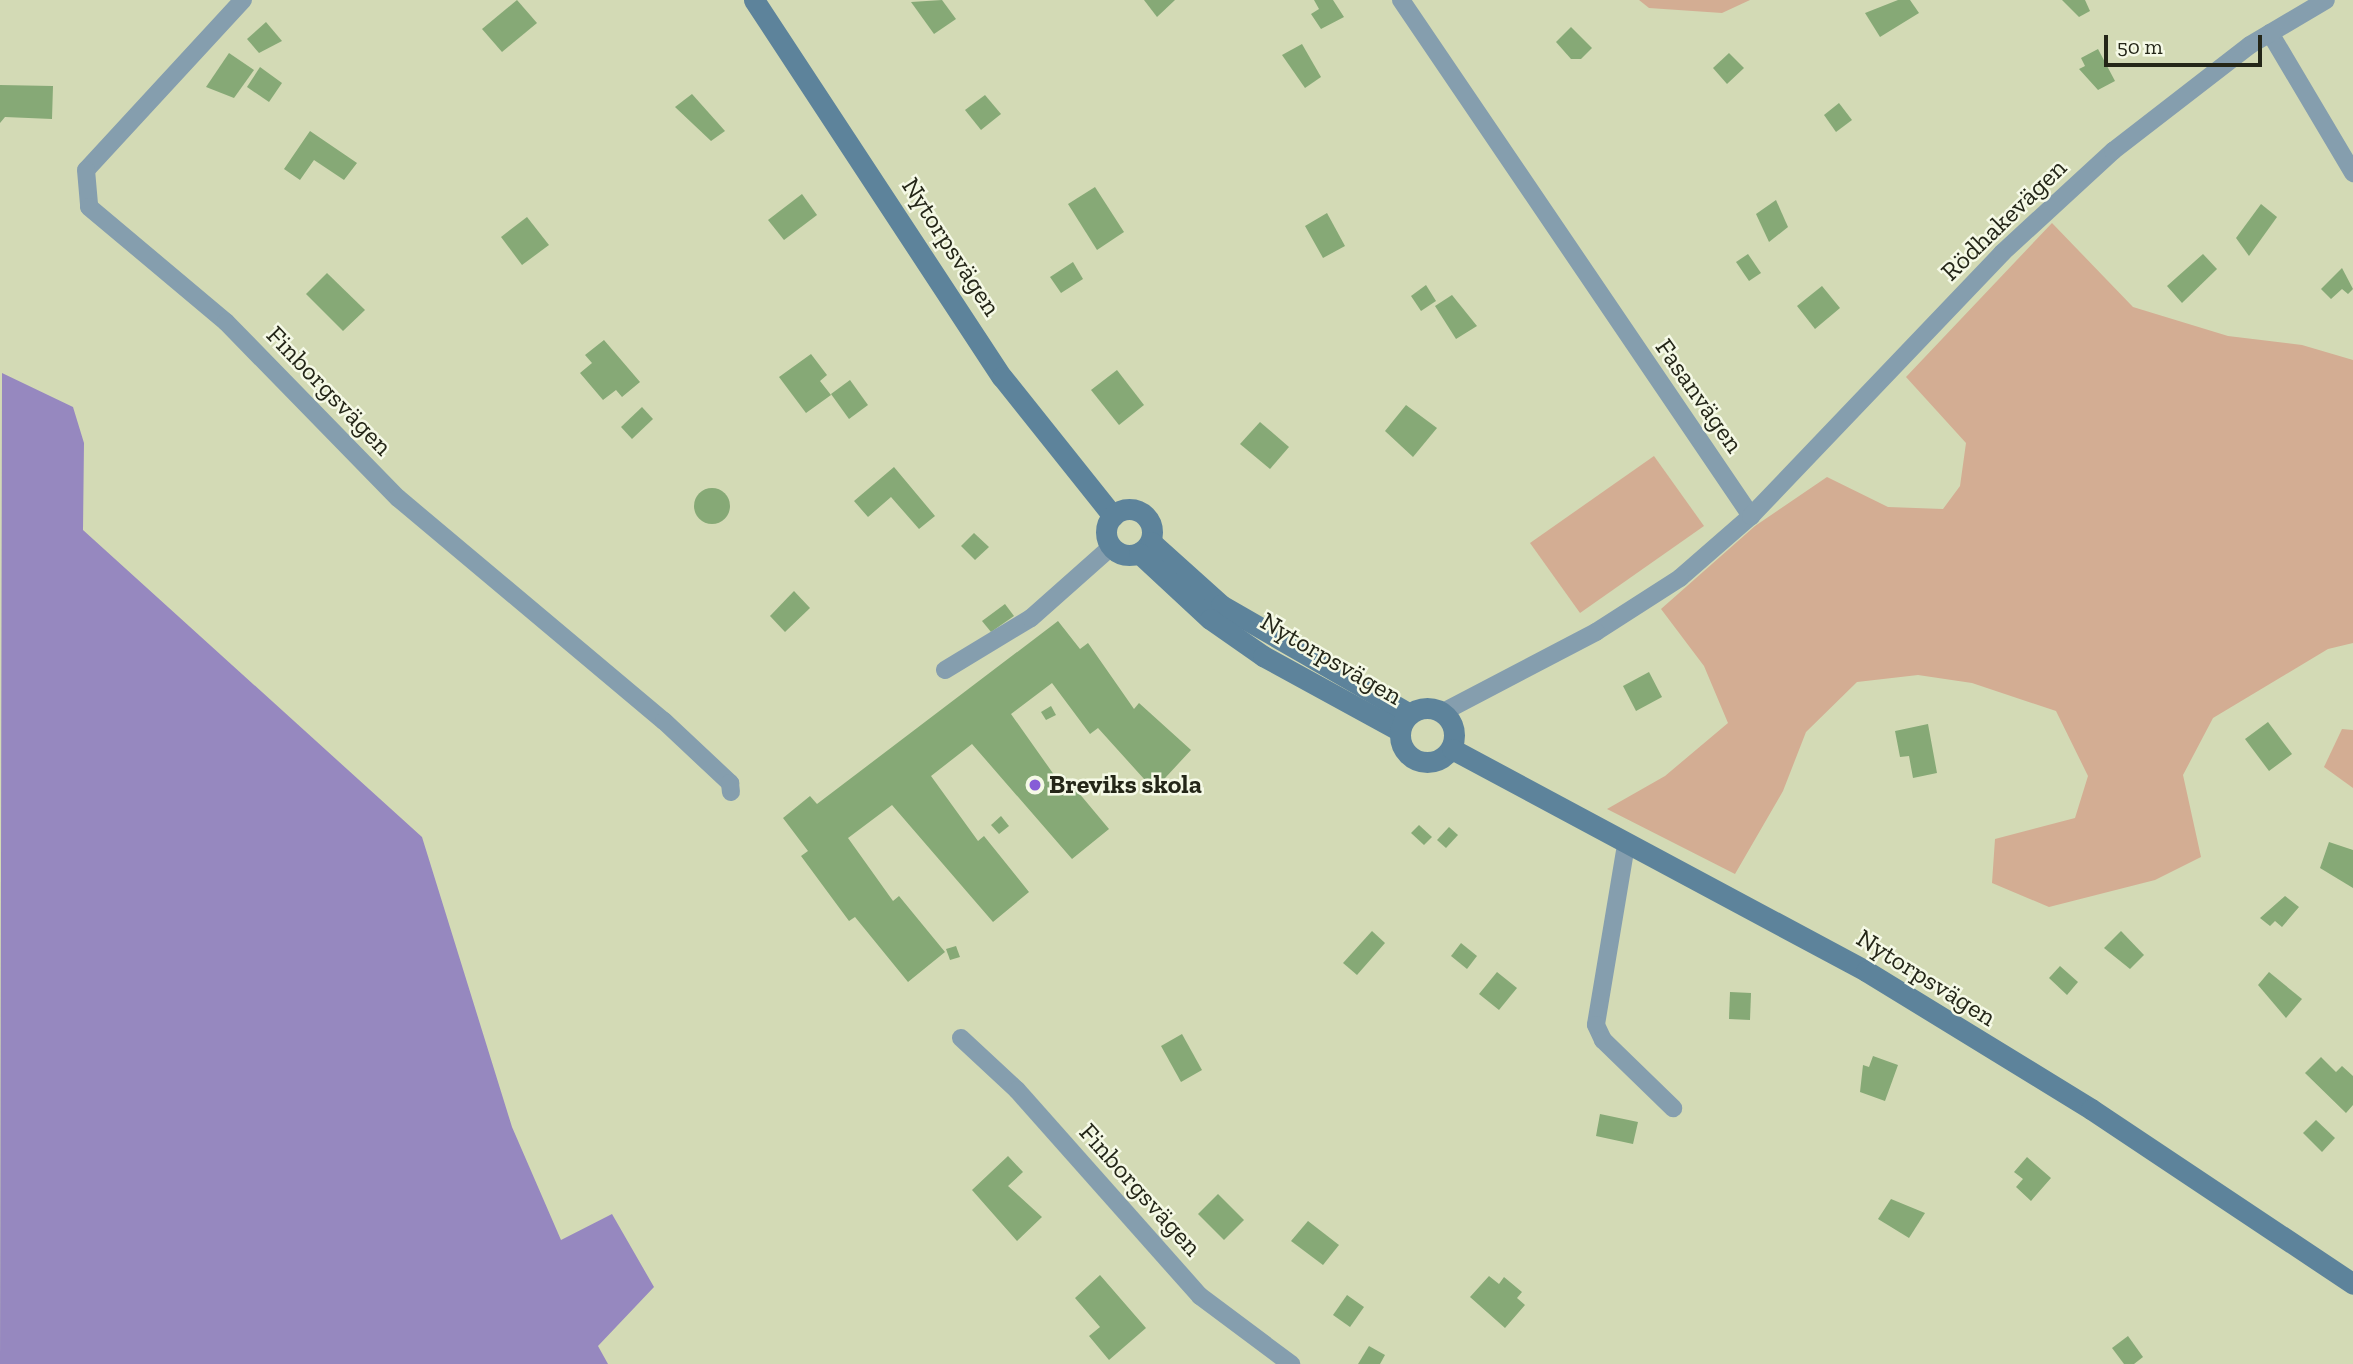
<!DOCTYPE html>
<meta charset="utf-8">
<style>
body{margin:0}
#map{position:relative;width:2353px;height:1364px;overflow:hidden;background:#d3dab5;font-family:"Zilla Slab",serif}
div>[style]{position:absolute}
.green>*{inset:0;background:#d3ad93}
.water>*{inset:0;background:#9688bf}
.building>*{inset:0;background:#86a976}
.round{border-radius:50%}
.street>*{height:18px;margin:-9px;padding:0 9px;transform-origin:9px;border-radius:9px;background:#859eae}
.secondary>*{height:21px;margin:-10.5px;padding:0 10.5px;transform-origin:10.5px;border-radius:10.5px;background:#5d839b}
.secondary>.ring{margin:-10.5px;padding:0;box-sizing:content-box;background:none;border:21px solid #5d839b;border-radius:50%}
.dots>*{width:19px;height:19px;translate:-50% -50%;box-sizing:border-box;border:4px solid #f5f9e6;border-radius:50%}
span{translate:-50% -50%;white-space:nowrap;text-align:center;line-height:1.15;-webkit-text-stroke:5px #f5f9e6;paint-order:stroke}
.street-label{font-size:26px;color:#242618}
.poi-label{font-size:26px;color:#242618;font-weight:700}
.left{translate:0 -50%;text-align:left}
.scale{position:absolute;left:2104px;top:35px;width:158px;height:32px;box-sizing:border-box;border:4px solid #242618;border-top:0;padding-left:9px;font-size:21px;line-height:24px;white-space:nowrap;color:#242618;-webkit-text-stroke:5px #f5f9e6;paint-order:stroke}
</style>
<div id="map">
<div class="green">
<i style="clip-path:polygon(1639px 0,1750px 0,1722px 13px,1649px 8px)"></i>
<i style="clip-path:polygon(2052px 223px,2133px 307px,2228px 336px,2302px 345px,2353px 360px,2353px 643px,2328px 649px,2213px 718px,2183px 775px,2201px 857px,2155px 880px,2049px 907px,1992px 883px,1995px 839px,2075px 818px,2088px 776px,2056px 711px,1972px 683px,1918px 675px,1857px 682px,1806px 732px,1783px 791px,1735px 874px,1607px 809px,1665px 776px,1728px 723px,1704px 666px,1661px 609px,1755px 526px,1827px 477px,1888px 507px,1943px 509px,1960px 486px,1966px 443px,1906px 377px)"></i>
<i style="clip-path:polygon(1654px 456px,1704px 526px,1580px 613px,1530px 543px)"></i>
<i style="clip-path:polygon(2342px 729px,2353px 730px,2353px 788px,2324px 767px)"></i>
</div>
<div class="water">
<i style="clip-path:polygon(2px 373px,73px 407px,84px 443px,83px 530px,422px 837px,512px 1127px,561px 1240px,612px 1214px,654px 1287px,598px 1346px,608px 1364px,0 1364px)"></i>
</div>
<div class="building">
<i style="clip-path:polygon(517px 0,537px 23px,502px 52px,482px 29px)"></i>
<i style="clip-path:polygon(942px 0,956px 19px,934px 34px,911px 2px)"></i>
<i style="clip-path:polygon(1144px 0,1175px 0,1157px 17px)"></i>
<i style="clip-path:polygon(1314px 0,1333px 0,1344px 17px,1321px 29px,1311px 14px,1319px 9px)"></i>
<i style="clip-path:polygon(1898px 0,1910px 0,1919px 13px,1880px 37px,1865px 13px)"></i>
<i style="clip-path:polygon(2062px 0,2085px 0,2090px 11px,2079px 17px)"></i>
<i style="clip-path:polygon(266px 22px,282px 41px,259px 53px,247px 39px)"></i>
<i style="clip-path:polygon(1571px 27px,1592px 48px,1581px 59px,1571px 59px,1556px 42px)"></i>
<i style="clip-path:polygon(1302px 44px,1321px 77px,1305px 88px,1282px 55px)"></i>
<i style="clip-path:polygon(2098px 49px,2115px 81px,2098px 90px,2079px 69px,2085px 66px,2081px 58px)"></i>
<i style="clip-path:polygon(229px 53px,254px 70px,234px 98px,206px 87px)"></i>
<i style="clip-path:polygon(1729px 53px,1744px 68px,1727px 84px,1713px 68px)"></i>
<i style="clip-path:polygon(260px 67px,282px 83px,269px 102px,247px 87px)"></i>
<i style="clip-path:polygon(0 85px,53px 86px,52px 119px,5px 117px,0 123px)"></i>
<i style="clip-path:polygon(692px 94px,725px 131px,711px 141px,675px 107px)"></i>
<i style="clip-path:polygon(985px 95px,1001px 114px,981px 130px,965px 110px)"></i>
<i style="clip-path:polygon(1839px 103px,1852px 120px,1836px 132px,1824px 115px)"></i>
<i style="clip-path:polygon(310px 131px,357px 163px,344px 180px,314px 160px,300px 180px,284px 169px)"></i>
<i style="clip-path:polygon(1095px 187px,1124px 232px,1097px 250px,1068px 204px)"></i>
<i style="clip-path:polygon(802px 194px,817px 215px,784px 240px,768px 220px)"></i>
<i style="clip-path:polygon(1776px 200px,1788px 227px,1769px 242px,1756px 214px)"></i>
<i style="clip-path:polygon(2261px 204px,2277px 217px,2249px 256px,2236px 238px)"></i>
<i style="clip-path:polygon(1327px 213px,1345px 246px,1323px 258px,1305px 226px)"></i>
<i style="clip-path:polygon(527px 217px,549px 245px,522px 265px,501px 237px)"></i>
<i style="clip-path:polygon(1748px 254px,1761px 273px,1749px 281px,1736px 262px)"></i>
<i style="clip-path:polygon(2203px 254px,2217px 269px,2182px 303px,2167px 286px)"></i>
<i style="clip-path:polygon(1073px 262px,1083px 279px,1061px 293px,1050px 277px)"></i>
<i style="clip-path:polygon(2342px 268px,2353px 289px,2348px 294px,2342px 289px,2331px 299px,2321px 289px)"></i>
<i style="clip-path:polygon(327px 273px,365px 310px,343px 331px,306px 294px)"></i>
<i style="clip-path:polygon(1426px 285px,1436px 301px,1421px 311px,1411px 296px)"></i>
<i style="clip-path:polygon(1822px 286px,1840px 308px,1815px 329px,1797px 306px)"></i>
<i style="clip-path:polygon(1452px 295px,1477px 326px,1456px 339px,1435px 306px)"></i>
<i style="clip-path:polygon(604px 340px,640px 382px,622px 397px,616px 390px,603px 400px,580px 373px,592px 363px,585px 355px)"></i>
<i style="clip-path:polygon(811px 354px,827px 375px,820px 381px,831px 395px,806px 413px,779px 377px)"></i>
<i style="clip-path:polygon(1117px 370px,1144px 405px,1119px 425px,1091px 390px)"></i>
<i style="clip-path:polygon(850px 380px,868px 405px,849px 419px,831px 394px)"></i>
<i style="clip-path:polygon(1406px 405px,1437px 428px,1413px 457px,1385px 431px)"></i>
<i style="clip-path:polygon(642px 407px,653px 419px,632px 439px,621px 427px)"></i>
<i style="clip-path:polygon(1260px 422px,1289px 447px,1270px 469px,1240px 444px)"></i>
<i style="clip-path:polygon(894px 467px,935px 516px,919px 529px,891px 497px,868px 517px,854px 501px)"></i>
<i class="round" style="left:694px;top:488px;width:36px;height:36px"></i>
<i style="clip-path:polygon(974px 533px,989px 547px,975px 560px,961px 546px)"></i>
<i style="clip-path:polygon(794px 591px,810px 608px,785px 632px,770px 616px)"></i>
<i style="clip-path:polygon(1005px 604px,1014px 616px,991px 632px,982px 621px)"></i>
<i style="clip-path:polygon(1058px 621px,1080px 649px,1088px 643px,1134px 709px,1139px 703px,1191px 750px,1154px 790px,1098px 728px,1090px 734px,1052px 683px,1011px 714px,1057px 779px,1063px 774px,1109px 829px,1072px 859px,972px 744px,931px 776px,978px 841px,984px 836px,1029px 892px,993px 922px,892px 805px,848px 838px,893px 901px,899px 896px,945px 952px,908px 982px,855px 917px,849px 921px,801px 856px,808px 851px,783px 818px,810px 796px,817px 804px)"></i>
<i style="clip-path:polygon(1649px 672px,1662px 697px,1636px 711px,1623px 686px)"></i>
<i style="clip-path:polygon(1051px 706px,1056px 715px,1046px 720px,1041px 712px)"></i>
<i style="clip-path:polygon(2268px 722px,2292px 754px,2269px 771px,2245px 739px)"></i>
<i style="clip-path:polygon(1928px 724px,1937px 773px,1913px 778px,1909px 756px,1900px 757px,1895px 731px)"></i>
<i style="clip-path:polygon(1001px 816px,1009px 826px,999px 834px,991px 825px)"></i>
<i style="clip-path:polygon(1419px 825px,1432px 837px,1424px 845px,1411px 833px)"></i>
<i style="clip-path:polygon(1449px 827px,1458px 835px,1446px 848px,1437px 840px)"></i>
<i style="clip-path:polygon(2329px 842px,2353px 850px,2353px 888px,2320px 868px)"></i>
<i style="clip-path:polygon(2285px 896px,2299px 907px,2282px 927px,2275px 921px,2270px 926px,2260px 918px)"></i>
<i style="clip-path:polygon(1372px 931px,1385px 943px,1357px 975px,1343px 963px)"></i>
<i style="clip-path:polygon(2121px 931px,2144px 955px,2130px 969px,2104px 948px)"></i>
<i style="clip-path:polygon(1461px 943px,1477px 956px,1467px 969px,1451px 956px)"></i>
<i style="clip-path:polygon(956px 946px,960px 957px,950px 960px,946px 949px)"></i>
<i style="clip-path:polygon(2060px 966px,2078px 982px,2067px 995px,2049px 978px)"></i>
<i style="clip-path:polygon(1497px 972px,1517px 988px,1499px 1010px,1479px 994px)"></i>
<i style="clip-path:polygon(2269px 972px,2302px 999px,2286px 1018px,2258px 985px)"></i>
<i style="clip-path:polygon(1730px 992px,1751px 993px,1750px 1020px,1729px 1019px)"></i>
<i style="clip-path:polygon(1182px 1034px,1202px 1070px,1181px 1082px,1161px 1046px)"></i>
<i style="clip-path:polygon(1873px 1056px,1898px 1065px,1885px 1101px,1860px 1092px,1863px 1065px,1869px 1067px)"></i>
<i style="clip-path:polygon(2321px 1057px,2336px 1072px,2342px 1066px,2353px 1076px,2353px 1105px,2346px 1113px,2305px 1073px)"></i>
<i style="clip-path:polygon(1600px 1114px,1638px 1122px,1633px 1144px,1596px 1136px)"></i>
<i style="clip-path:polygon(2316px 1120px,2335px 1138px,2322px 1152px,2303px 1133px)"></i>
<i style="clip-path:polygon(1008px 1156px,1023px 1172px,1008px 1186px,1042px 1217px,1017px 1241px,972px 1190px)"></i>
<i style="clip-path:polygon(2027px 1157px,2051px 1178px,2031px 1201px,2016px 1187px,2023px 1179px,2014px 1172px)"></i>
<i style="clip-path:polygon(1218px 1194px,1244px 1220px,1224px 1240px,1198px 1214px)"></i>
<i style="clip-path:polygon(1891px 1199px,1925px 1213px,1909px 1238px,1878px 1219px)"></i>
<i style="clip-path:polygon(1308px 1221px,1339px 1245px,1323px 1265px,1291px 1241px)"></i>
<i style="clip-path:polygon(1100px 1275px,1146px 1328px,1109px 1360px,1089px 1336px,1100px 1327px,1075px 1298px)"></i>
<i style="clip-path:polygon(1489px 1276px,1499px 1284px,1504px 1277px,1522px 1292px,1517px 1298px,1525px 1305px,1505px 1328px,1470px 1297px)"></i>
<i style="clip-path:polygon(1347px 1295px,1364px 1307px,1350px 1327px,1333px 1315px)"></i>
<i style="clip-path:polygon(2128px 1336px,2143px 1357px,2134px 1364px,2124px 1364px,2112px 1348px)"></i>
<i style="clip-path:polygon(1369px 1346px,1385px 1355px,1380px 1364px,1358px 1364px)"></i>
</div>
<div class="street">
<i style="left:243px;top:0;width:231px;rotate:132.7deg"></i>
<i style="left:86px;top:170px;width:37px;rotate:85deg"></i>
<i style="left:89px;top:207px;width:179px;rotate:40deg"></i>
<i style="left:226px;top:322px;width:246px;rotate:45.7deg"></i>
<i style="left:398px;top:498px;width:347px;rotate:40deg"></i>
<i style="left:664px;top:721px;width:91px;rotate:43.2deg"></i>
<i style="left:730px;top:783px;width:9px;rotate:84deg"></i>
<i style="left:1401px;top:0;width:624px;rotate:55.85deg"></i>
<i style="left:1751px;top:516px;width:94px;rotate:138.9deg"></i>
<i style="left:1680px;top:578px;width:100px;rotate:147.3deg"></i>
<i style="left:1596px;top:632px;width:173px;rotate:152.4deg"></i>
<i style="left:2270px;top:33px;width:163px;rotate:59.3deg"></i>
<i style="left:1751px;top:516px;width:364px;rotate:-46.3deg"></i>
<i style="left:2002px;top:253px;width:151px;rotate:-42.6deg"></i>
<i style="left:2113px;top:151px;width:173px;rotate:-37.7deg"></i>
<i style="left:2250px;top:45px;width:88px;rotate:-30.6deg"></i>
<i style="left:945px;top:670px;width:100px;rotate:-31.2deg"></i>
<i style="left:1031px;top:618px;width:107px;rotate:-41.6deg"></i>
<i style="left:1626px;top:845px;width:182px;rotate:99.5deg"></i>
<i style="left:1596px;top:1025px;width:17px;rotate:65deg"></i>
<i style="left:1603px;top:1040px;width:98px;rotate:44.2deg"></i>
<i style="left:961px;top:1038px;width:76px;rotate:42.9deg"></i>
<i style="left:1017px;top:1090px;width:276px;rotate:48.4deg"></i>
<i style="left:1200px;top:1296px;width:114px;rotate:36.8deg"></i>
</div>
<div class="secondary">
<i style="left:754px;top:0;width:451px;rotate:56.7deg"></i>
<i style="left:1002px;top:377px;width:178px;rotate:51.4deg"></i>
<i class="ring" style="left:1106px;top:509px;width:25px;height:25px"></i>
<i style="left:1151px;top:542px;width:94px;rotate:42deg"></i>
<i style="left:1221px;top:605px;width:218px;rotate:30deg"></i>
<i style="left:1139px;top:553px;width:97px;rotate:42.9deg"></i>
<i style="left:1210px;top:619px;width:65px;rotate:34.9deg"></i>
<i style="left:1263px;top:656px;width:156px;rotate:28.7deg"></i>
<i class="ring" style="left:1400px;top:708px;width:33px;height:33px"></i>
<i style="left:1452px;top:749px;width:470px;rotate:28.2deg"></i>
<i style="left:1866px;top:971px;width:264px;rotate:31.5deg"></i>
<i style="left:2091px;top:1109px;width:315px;rotate:33.7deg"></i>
</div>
<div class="dots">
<i style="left:1035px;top:785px;background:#865dd7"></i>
</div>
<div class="street-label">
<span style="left:2004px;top:220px;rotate:-44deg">Rödhakevägen</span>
<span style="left:951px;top:247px;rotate:57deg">Nytorpsvägen</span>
<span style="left:329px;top:391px;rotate:46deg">Finborgsvägen</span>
<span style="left:1699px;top:396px;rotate:55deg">Fasanvägen</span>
<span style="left:1331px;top:659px;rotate:30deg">Nytorpsvägen</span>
<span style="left:1926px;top:978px;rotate:32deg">Nytorpsvägen</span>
<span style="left:1140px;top:1190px;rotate:48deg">Finborgsvägen</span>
</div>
<div class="poi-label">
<span class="left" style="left:1049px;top:785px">Breviks skola</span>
</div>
<div class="scale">50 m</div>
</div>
